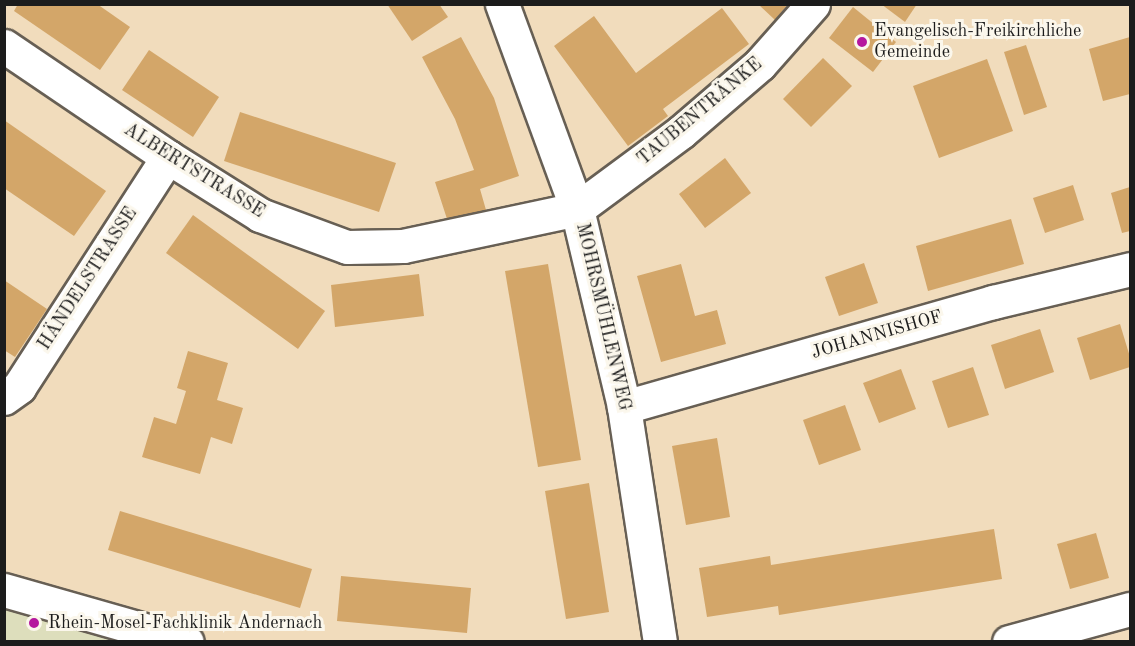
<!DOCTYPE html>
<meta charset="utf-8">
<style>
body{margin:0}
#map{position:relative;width:1135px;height:646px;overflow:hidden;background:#f1dcbc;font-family:"Old Standard TT",serif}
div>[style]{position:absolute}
.built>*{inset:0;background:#dddebc}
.building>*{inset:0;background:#d3a669}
.roads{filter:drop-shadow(2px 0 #675f54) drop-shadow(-2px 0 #675f54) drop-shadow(0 2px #675f54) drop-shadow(0 -2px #675f54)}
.street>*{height:33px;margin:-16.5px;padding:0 16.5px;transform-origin:16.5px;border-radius:16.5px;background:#fff}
.secondary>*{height:33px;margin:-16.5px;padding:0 16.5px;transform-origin:16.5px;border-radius:16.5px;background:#fff}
.dots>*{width:16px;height:16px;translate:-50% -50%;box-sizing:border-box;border:3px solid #fbf7ec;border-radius:50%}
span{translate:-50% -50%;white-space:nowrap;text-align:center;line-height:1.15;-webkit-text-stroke:6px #fbf7ec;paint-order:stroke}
.poi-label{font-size:18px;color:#1c1c1c}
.left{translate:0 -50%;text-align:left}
.street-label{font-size:18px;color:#1c1c1c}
.frame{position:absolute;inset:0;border:6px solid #1c1c1c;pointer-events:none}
</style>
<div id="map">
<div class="built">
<i style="clip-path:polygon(5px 604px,123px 641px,5px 641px)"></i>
</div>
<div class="building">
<i style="clip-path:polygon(18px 4px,97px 4px,130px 27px,100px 70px,14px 11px)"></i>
<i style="clip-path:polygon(387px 4px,439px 4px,448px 17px,412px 41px)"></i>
<i style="clip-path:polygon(758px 4px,788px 4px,775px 20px)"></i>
<i style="clip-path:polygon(881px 4px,917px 4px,905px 22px)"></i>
<i style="clip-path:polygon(853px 7px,896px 42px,873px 72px,829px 38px)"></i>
<i style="clip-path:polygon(722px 8px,749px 44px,663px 109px,668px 116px,628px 146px,554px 46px,594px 16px,636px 73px)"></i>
<i style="clip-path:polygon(461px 37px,494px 98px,519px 176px,480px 189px,486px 210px,448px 222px,435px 182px,474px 170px,455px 119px,422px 57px)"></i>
<i style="clip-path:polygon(1130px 37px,1130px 94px,1103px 101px,1089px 49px)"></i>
<i style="clip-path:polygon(1026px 45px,1047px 107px,1024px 115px,1004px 52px)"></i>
<i style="clip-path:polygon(149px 50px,219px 97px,193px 137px,122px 90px)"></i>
<i style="clip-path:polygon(823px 58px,852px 86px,811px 127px,783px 99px)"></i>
<i style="clip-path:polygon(987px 59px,1013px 131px,939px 158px,913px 86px)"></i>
<i style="clip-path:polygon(240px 112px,396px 163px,379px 212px,224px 161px)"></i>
<i style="clip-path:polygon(4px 120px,106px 191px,74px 236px,4px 188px)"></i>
<i style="clip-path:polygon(725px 158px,751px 193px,705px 228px,679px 194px)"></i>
<i style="clip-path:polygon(1073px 185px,1084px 220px,1045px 233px,1033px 198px)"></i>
<i style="clip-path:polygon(1130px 187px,1130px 231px,1122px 233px,1111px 193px)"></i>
<i style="clip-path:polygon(193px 215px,325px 311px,298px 349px,166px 253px)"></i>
<i style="clip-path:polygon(1011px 219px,1024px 264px,928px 291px,916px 246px)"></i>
<i style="clip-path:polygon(864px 263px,878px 303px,839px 316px,825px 277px)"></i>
<i style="clip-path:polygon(548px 264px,581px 460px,538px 467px,505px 271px)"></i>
<i style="clip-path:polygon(681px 264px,695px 316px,717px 310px,726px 344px,661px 362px,637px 276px)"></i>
<i style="clip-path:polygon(419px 274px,424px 316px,335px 327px,331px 285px)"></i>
<i style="clip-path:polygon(4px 280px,47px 309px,15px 357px,4px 350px)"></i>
<i style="clip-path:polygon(1120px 324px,1130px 357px,1130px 367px,1090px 380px,1077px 338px)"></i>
<i style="clip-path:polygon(1040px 329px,1054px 372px,1005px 389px,991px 345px)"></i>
<i style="clip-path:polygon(188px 351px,228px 363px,217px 400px,243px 408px,232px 444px,211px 437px,200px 474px,142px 457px,154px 417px,176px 424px,186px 391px,177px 388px)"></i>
<i style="clip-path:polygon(973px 367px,989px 415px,948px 428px,932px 381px)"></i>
<i style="clip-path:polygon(901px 369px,916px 409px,879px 423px,863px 383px)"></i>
<i style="clip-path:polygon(845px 405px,861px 450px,819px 465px,803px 420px)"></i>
<i style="clip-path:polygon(717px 438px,730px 517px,686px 525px,672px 446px)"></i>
<i style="clip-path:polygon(589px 483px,609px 612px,566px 619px,545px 491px)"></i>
<i style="clip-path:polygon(120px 511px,312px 569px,300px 608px,108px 550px)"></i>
<i style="clip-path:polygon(994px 529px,1002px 579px,779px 615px,778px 606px,707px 617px,699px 568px,770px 556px,771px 565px)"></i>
<i style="clip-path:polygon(1096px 533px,1109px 578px,1070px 589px,1057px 544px)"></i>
<i style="clip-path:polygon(341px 576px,471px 588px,467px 633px,337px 621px)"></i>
</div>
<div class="roads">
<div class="street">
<i style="left:502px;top:4px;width:218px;rotate:69.9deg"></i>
<i style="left:577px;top:209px;width:204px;rotate:76.6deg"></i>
<i style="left:624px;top:407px;width:238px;rotate:81.3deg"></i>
<i style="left:4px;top:46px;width:198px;rotate:34.1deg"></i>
<i style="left:168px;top:157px;width:109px;rotate:32.2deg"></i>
<i style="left:260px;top:215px;width:93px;rotate:20.2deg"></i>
<i style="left:347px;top:247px;width:56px;rotate:-1deg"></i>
<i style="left:403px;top:246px;width:178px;rotate:-12deg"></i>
<i style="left:577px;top:209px;width:129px;rotate:-36.5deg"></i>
<i style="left:681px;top:132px;width:104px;rotate:-40.7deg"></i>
<i style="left:760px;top:64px;width:80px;rotate:-48.5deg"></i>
<i style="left:4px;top:398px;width:19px;rotate:-36deg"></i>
<i style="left:19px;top:387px;width:274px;rotate:-57.1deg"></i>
<i style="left:624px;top:407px;width:384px;rotate:-15.9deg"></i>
<i style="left:993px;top:302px;width:141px;rotate:-13.5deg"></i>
</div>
<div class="secondary">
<i style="left:4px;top:590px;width:190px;rotate:15.9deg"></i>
<i style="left:1009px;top:642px;width:125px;rotate:-15.3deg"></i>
</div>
</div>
<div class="dots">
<i style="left:862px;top:42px;background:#b5179e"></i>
<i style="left:34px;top:623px;background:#b5179e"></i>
</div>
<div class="poi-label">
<span class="left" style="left:874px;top:42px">Evangelisch-Freikirchliche<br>Gemeinde</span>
<span class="left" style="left:48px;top:623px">Rhein-Mosel-Fachklinik Andernach</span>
</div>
<div class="street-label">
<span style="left:700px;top:112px;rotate:-40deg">TAUBENTRÄNKE</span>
<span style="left:194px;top:171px;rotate:32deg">ALBERTSTRASSE</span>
<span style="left:88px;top:279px;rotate:-57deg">HÄNDELSTRASSE</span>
<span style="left:603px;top:317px;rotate:77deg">MOHRSMÜHLENWEG</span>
<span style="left:877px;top:335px;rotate:-16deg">JOHANNISHOF</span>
</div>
<div class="frame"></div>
</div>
